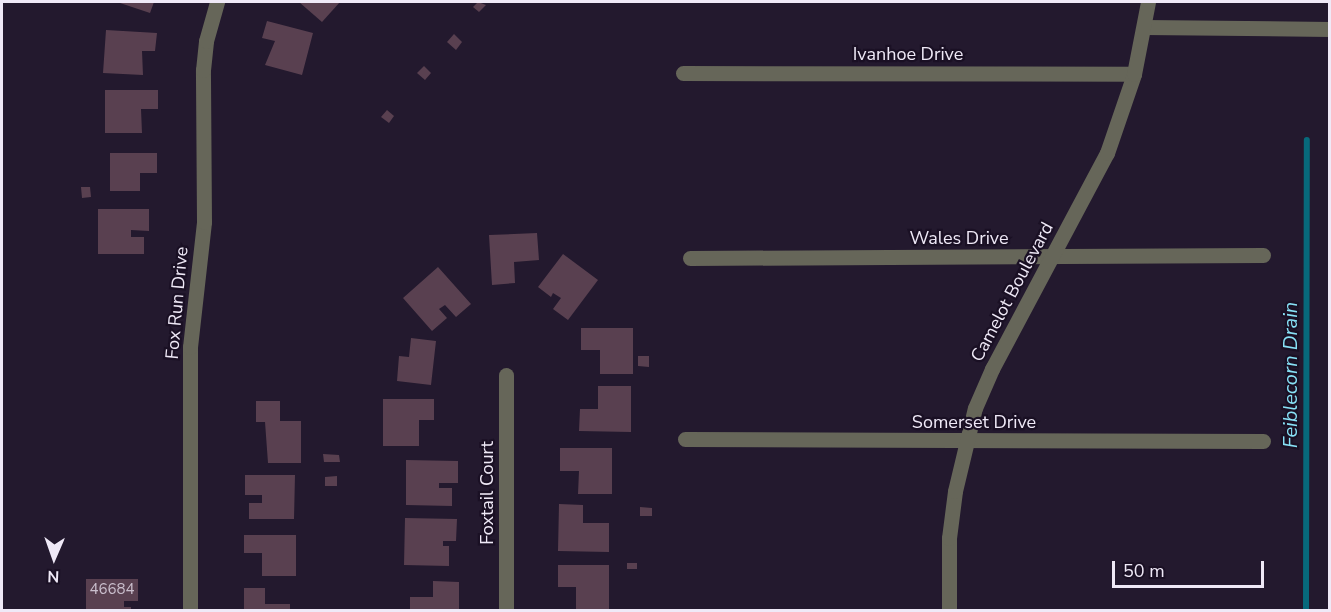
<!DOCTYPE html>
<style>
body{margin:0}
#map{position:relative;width:1331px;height:612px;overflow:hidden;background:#23192e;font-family:"Nunito Sans",sans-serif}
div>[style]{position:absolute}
.stream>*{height:6px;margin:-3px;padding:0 3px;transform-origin:3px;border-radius:3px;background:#07697b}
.building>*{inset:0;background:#594050}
.street>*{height:15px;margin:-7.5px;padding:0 7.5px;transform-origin:7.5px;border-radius:7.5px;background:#666659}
span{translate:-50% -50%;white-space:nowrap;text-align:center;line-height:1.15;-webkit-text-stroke:4.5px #1a1024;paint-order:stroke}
.number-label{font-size:15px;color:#cabfcd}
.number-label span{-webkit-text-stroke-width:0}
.street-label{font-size:18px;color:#efe9f7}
.water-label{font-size:20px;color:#88e1f6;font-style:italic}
.frame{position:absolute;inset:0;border:3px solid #efe9f7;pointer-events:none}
.north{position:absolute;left:24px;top:528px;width:60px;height:60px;-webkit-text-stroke:4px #1a1024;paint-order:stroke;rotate:182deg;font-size:16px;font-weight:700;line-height:24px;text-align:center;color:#efe9f7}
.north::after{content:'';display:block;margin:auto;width:21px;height:27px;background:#efe9f7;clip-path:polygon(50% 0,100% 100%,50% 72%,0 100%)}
.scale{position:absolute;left:1112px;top:561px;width:152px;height:27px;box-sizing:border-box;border:3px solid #efe9f7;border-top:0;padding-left:8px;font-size:18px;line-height:21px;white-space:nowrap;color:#efe9f7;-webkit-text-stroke:4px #1a1024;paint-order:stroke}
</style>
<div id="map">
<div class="stream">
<i style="left:1306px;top:610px;width:470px;rotate:-89.9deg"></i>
</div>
<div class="building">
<i style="clip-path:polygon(117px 2px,154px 2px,150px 13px)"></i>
<i style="clip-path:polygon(299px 2px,340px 2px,322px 22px)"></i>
<i style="clip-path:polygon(478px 2px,486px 5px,479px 12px,473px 7px)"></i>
<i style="clip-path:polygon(267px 21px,313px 33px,302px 75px,265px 65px,275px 41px,262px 38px)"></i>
<i style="clip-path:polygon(106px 30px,157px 33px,155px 51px,142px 51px,143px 75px,103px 73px)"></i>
<i style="clip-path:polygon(454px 34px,462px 42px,456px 50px,447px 42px)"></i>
<i style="clip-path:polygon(424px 66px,431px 73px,425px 80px,417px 73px)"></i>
<i style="clip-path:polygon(105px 90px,158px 90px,158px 109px,141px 109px,142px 133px,105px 133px)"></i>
<i style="clip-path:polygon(387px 110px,394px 116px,389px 123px,381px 117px)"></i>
<i style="clip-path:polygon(110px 153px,157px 153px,157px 173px,140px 173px,140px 191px,110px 191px)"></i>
<i style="clip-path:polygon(81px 187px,90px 187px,91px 197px,82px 198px)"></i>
<i style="clip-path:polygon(98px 209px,149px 209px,149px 231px,131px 230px,131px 237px,144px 237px,144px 254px,98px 254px)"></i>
<i style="clip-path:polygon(537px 233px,539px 260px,514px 262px,515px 283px,492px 285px,489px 235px)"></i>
<i style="clip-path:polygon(563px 254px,598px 280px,568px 320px,553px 309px,561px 298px,553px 293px,551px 297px,538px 287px)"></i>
<i style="clip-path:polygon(438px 267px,471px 304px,456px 317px,445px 305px,439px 309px,447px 318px,432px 331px,403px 298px)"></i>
<i style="clip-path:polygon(581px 328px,633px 328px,633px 374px,600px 374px,600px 350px,581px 350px)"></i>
<i style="clip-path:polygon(411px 338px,436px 341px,431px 385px,397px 381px,399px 356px,409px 357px)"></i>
<i style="clip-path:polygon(638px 356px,649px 356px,649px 367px,638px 366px)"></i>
<i style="clip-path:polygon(598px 386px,631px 386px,631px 432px,579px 431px,580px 409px,598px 409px)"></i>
<i style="clip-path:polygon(383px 399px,434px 399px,434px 420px,419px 420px,419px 446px,383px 446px)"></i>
<i style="clip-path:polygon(256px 401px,280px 401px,280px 421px,301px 421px,301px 463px,268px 463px,265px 422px,256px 422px)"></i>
<i style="clip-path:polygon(560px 448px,612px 448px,612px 494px,578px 494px,579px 471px,560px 471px)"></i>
<i style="clip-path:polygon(323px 454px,339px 455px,340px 462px,324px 462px)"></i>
<i style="clip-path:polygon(406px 460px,458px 461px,458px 483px,439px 483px,439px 488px,452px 488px,452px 506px,406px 505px)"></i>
<i style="clip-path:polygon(245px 475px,295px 475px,294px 519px,249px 519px,249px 503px,262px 503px,262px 495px,245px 495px)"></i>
<i style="clip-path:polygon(337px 476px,337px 486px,325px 486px,325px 477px)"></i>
<i style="clip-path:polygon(559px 504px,583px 505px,583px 523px,609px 523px,609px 552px,558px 551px)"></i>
<i style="clip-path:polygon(640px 507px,652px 508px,652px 516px,640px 516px)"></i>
<i style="clip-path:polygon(405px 518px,457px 519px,456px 541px,443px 541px,443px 546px,449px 546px,449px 566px,404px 565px)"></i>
<i style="clip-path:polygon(244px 535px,296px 535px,296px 576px,262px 576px,262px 553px,244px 553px)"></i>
<i style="clip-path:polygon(627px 563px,637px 563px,637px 569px,627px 569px)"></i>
<i style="clip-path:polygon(558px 565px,609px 565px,609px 610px,576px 610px,576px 587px,558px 587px)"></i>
<i style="clip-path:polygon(86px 579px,138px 579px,138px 601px,124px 601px,124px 607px,131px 607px,131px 610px,86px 610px)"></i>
<i style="clip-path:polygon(433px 581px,459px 582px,459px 610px,410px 610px,410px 597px,433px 597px)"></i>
<i style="clip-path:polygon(244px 588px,265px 588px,265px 604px,290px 604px,290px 610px,244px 610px)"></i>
</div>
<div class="street">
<i style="left:1144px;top:27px;width:186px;rotate:0.6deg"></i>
<i style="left:683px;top:73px;width:451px;rotate:0.1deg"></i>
<i style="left:690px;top:258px;width:573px;rotate:-0.3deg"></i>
<i style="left:685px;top:439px;width:578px;rotate:0.2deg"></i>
<i style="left:190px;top:610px;width:263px;rotate:-90deg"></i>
<i style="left:190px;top:347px;width:126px;rotate:-83.6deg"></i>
<i style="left:204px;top:222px;width:152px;rotate:-90.4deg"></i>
<i style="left:203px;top:70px;width:29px;rotate:-84deg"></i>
<i style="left:206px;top:41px;width:41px;rotate:-74.2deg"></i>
<i style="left:506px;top:610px;width:235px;rotate:-90deg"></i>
<i style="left:949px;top:610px;width:72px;rotate:-90deg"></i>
<i style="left:949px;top:538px;width:47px;rotate:-82.7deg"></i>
<i style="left:955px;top:491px;width:85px;rotate:-76.5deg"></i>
<i style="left:975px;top:408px;width:43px;rotate:-66.4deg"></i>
<i style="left:992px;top:369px;width:245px;rotate:-62deg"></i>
<i style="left:1107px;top:153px;width:83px;rotate:-71.1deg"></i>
<i style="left:1134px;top:74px;width:73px;rotate:-79deg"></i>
</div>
<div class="number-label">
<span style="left:112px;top:590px">46684</span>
</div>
<div class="street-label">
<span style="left:908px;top:54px">Ivanhoe Drive</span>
<span style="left:959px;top:238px">Wales Drive</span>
<span style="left:1012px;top:292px;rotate:-62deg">Camelot Boulevard</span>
<span style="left:177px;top:303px;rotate:-85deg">Fox Run Drive</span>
<span style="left:974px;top:422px">Somerset Drive</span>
<span style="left:487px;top:493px;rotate:-90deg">Foxtail Court</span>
</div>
<div class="water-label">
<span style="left:1290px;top:375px;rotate:-90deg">Feiblecorn Drain</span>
</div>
<div class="frame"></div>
<div class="north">N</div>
<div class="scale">50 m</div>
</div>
